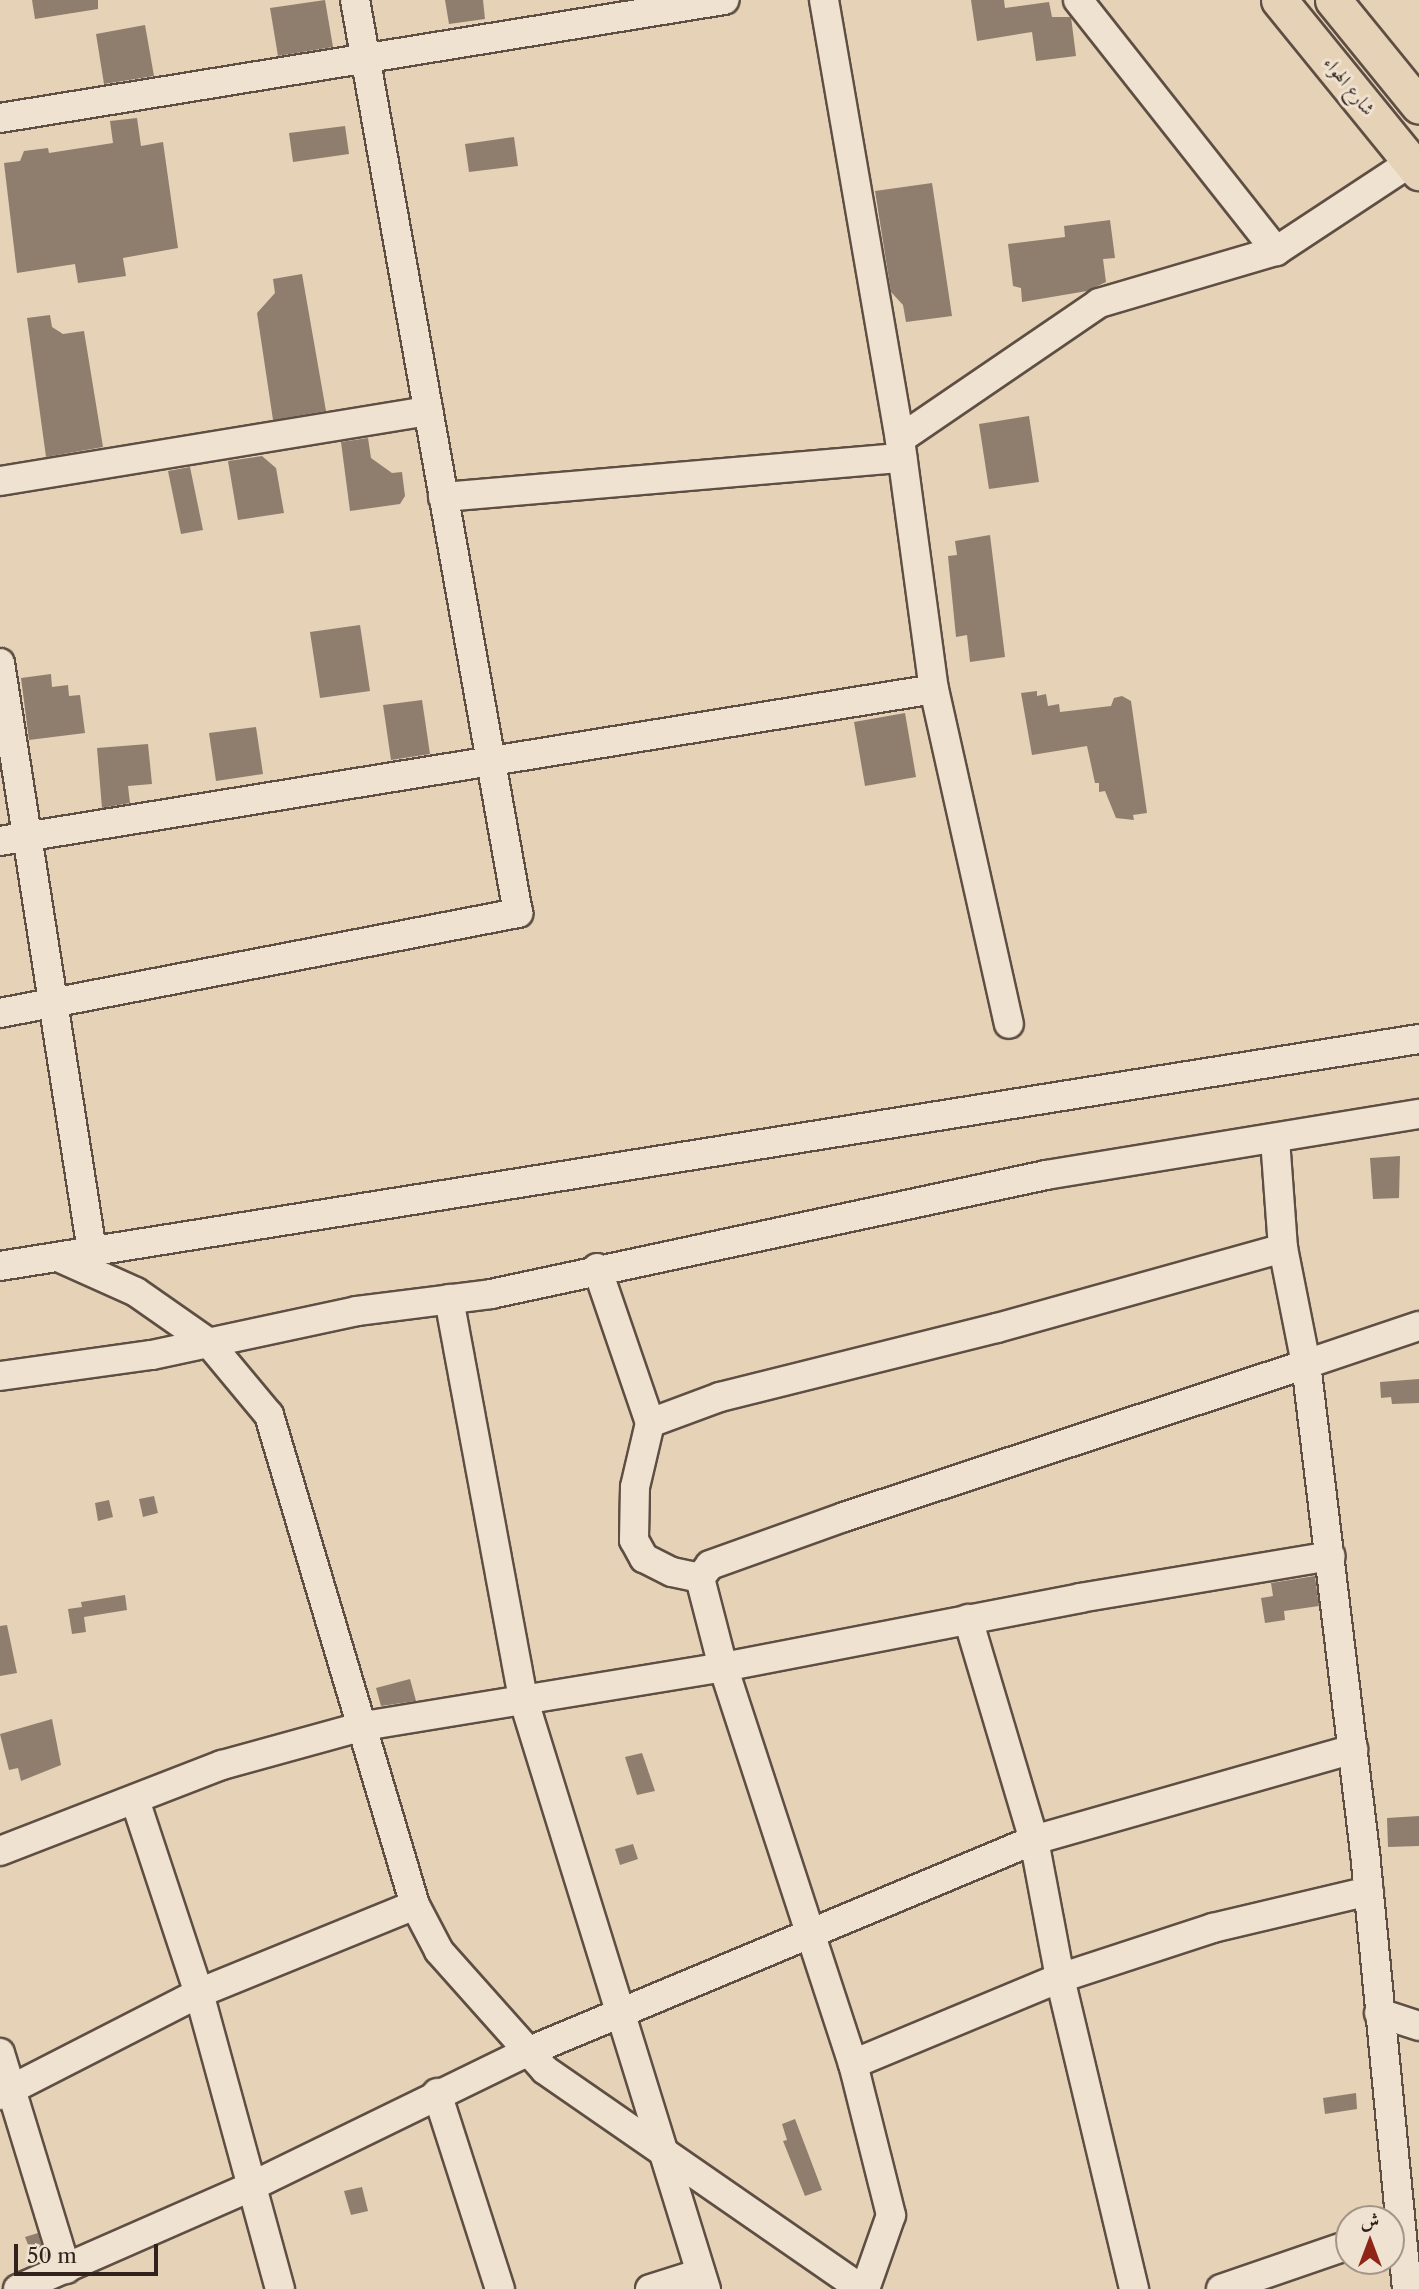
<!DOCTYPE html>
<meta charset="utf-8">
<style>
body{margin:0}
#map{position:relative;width:1419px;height:2289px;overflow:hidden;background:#e6d2b7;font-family:"Libre Caslon Text",Amiri,serif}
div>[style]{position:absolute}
.building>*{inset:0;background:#8f7e6d}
.roads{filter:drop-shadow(2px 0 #5e4e43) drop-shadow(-2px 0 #5e4e43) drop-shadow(0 2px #5e4e43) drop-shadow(0 -2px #5e4e43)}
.minor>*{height:28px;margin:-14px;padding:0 14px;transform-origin:14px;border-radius:14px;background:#efe2d0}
.major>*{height:35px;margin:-17.5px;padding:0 17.5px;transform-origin:17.5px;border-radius:17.5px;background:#e6d2b7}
span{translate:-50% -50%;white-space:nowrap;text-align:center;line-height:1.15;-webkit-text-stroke:6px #efe2d0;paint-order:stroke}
.street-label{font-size:19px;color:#31221c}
.north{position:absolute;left:1335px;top:2205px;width:70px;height:70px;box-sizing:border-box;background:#efe2d0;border:2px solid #a39588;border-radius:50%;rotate:0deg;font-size:19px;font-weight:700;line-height:28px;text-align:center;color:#31221c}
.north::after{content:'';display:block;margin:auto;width:24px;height:32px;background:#8f2418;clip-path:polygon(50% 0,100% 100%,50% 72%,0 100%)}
.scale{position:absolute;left:14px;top:2244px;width:144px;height:32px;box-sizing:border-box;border:4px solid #31221c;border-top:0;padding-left:9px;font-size:21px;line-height:24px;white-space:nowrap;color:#31221c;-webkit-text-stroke:5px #efe2d0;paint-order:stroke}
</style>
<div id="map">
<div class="building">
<i style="clip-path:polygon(32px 0,98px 0,98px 9px,35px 19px)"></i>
<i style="clip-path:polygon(325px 0,333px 47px,278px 56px,270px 8px)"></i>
<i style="clip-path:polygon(445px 0,483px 0,485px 19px,449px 24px)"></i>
<i style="clip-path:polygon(971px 0,1004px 0,1005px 8px,1049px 2px,1052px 17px,1071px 17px,1076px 56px,1036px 61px,1032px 32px,977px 41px)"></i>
<i style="clip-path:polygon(145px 25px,154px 76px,104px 84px,96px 34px)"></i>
<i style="clip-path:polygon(137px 118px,141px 146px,163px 142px,178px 248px,123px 258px,126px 276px,78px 283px,75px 264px,17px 273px,4px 163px,20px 161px,24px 151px,48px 148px,49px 153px,113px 143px,110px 121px)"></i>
<i style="clip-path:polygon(345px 126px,349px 154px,293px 162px,289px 133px)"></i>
<i style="clip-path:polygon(514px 137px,518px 166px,469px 172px,465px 144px)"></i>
<i style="clip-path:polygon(932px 183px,952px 316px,906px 322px,903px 305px,891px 292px,875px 191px)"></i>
<i style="clip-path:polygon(1110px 220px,1115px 258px,1103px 259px,1106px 282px,1087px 291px,1022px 302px,1021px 288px,1013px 286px,1008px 244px,1065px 237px,1064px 226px)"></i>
<i style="clip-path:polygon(302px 274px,326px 411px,273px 420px,257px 313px,275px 293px,273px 279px)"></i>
<i style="clip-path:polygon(50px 315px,52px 327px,63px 334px,84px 331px,103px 447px,46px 457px,27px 318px)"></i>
<i style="clip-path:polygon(1029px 416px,1039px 482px,989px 489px,979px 424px)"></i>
<i style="clip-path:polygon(368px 438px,371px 458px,392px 473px,402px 472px,405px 496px,400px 504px,350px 511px,341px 442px)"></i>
<i style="clip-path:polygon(262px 456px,276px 468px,284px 513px,238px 520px,228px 461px)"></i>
<i style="clip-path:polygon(190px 467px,203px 530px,181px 534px,168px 471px)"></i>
<i style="clip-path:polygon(990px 535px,1005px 657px,970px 662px,967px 635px,956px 637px,948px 556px,957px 555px,955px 541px)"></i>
<i style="clip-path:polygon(360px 625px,370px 691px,320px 698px,310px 632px)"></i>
<i style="clip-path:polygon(51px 674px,52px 687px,68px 685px,69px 696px,80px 695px,85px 733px,29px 740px,21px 678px)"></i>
<i style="clip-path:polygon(1037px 691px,1037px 696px,1046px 694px,1048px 706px,1059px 704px,1060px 712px,1111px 706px,1114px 698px,1122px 696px,1131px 701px,1147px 813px,1133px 815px,1134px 820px,1116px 818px,1105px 791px,1099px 792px,1099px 783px,1095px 783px,1087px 746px,1032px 755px,1021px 693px)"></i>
<i style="clip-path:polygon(422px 700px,430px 754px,391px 760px,383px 705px)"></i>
<i style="clip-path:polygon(905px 713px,916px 777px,865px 786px,854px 722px)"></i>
<i style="clip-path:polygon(256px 727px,263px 774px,216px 781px,209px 733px)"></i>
<i style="clip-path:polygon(148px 744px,152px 784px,128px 786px,130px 803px,102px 808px,97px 748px)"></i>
<i style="clip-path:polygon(1400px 1156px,1399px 1198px,1373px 1199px,1370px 1158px)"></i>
<i style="clip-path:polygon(1419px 1379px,1419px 1403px,1392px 1404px,1391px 1397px,1381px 1398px,1380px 1382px)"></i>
<i style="clip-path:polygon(154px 1496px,158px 1513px,143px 1517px,139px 1499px)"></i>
<i style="clip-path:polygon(109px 1500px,113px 1517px,98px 1521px,95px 1503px)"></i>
<i style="clip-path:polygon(1315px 1576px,1319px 1606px,1284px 1611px,1285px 1620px,1265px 1623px,1261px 1598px,1273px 1596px,1271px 1583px)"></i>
<i style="clip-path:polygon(125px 1595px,127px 1610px,84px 1617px,86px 1632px,72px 1634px,68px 1609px,82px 1607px,81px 1602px)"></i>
<i style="clip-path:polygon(7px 1625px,17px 1673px,0 1676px,0 1626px)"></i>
<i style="clip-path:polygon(410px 1679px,416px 1701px,381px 1706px,376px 1688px)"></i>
<i style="clip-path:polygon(52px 1719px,61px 1765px,21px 1781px,18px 1768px,9px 1770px,0 1734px)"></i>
<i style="clip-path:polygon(642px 1753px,655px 1791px,637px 1795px,625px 1757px)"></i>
<i style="clip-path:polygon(1419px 1816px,1419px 1846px,1388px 1847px,1387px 1818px)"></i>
<i style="clip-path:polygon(633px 1844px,638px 1859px,620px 1865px,615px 1849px)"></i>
<i style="clip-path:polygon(1356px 2093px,1357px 2109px,1325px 2114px,1323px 2098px)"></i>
<i style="clip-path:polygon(795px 2119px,822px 2190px,805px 2196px,783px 2141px,787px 2140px,782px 2124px)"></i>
<i style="clip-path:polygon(362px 2187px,368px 2211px,351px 2215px,344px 2191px)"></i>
<i style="clip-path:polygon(38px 2233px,45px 2256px,34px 2260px,25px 2237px)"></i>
</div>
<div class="roads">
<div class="minor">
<i style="left:824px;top:0;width:446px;rotate:80.2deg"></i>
<i style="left:900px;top:439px;width:252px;rotate:82.3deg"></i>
<i style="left:934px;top:689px;width:343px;rotate:77.4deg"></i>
<i style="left:1078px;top:0;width:320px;rotate:51.7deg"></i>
<i style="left:0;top:118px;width:734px;rotate:-9.26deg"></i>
<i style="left:900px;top:439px;width:241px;rotate:-34.3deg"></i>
<i style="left:1099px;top:303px;width:184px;rotate:-16.4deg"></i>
<i style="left:1276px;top:251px;width:162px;rotate:-33.4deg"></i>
<i style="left:0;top:481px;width:434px;rotate:-9.3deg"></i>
<i style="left:443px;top:497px;width:461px;rotate:-4.9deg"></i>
<i style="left:0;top:663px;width:595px;rotate:81.11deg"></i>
<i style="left:0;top:841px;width:946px;rotate:-9.24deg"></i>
<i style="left:0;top:1013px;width:528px;rotate:-10.93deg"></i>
<i style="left:518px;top:913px;width:927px;rotate:-100.12deg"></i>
<i style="left:58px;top:1257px;width:85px;rotate:24.2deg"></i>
<i style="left:136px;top:1292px;width:89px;rotate:34.9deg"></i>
<i style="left:209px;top:1343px;width:94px;rotate:50.2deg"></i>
<i style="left:269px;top:1415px;width:511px;rotate:73.41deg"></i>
<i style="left:415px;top:1905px;width:52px;rotate:62.4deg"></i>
<i style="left:439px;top:1951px;width:159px;rotate:48.3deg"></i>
<i style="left:545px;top:2070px;width:384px;rotate:34.7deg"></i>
<i style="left:0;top:1266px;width:1437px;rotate:-9.09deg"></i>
<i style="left:597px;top:1268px;width:164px;rotate:71.1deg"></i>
<i style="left:650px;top:1423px;width:66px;rotate:103.2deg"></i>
<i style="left:635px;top:1487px;width:53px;rotate:91.1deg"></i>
<i style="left:634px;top:1540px;width:21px;rotate:61deg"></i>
<i style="left:644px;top:1558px;width:31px;rotate:27deg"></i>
<i style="left:672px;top:1572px;width:29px;rotate:12deg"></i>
<i style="left:449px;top:1299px;width:406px;rotate:79.5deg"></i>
<i style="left:523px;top:1698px;width:619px;rotate:72.8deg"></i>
<i style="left:0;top:1376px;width:153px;rotate:-7.9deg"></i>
<i style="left:152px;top:1355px;width:210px;rotate:-12.1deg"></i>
<i style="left:357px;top:1311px;width:135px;rotate:-7.2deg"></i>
<i style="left:491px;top:1294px;width:568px;rotate:-12.1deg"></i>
<i style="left:1046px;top:1175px;width:378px;rotate:-9.3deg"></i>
<i style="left:650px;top:1423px;width:75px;rotate:-20.4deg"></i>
<i style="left:720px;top:1397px;width:285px;rotate:-14deg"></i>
<i style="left:997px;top:1328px;width:297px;rotate:-15.6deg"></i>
<i style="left:968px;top:1619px;width:231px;rotate:73.4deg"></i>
<i style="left:1034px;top:1840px;width:140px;rotate:79.3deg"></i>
<i style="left:1060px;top:1978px;width:320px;rotate:76.6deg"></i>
<i style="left:135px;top:1800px;width:203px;rotate:71.7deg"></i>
<i style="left:199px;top:1993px;width:307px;rotate:74.7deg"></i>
<i style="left:0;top:1851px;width:238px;rotate:-21.2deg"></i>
<i style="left:222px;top:1765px;width:147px;rotate:-15.4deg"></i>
<i style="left:364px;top:1726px;width:364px;rotate:-9.3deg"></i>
<i style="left:723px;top:1667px;width:364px;rotate:-10.9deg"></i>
<i style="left:1080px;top:1598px;width:254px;rotate:-9.5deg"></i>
<i style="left:1379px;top:2013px;width:42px;rotate:18deg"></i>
<i style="left:0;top:2053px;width:226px;rotate:73deg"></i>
<i style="left:853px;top:2064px;width:224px;rotate:-22.6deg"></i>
<i style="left:1060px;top:1978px;width:161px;rotate:-18.1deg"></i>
<i style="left:1213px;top:1928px;width:160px;rotate:-13.3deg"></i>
<i style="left:437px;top:2093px;width:206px;rotate:72.2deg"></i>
<i style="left:0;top:2095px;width:224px;rotate:-27.1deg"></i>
<i style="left:199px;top:1993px;width:233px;rotate:-22.2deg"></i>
<i style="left:18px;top:2289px;width:253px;rotate:-23.7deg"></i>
<i style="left:250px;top:2187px;width:308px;rotate:-26deg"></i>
<i style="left:527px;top:2052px;width:550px;rotate:-22.69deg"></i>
<i style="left:1034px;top:1840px;width:332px;rotate:-15.9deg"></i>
<i style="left:650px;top:2289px;width:53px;rotate:-17.4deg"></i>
<i style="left:865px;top:2289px;width:78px;rotate:-70.6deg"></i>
<i style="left:891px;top:2215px;width:156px;rotate:-104.1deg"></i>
<i style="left:853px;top:2064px;width:418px;rotate:-108.1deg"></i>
<i style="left:723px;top:1667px;width:92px;rotate:-104.5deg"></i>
<i style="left:700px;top:1578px;width:16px;rotate:-52deg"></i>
<i style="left:710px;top:1565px;width:142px;rotate:-19.7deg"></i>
<i style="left:844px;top:1517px;width:487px;rotate:-18.3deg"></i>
<i style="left:1306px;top:1364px;width:118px;rotate:-101.2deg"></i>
<i style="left:1283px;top:1248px;width:110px;rotate:-94.2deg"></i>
<i style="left:1221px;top:2289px;width:135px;rotate:-19deg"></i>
<i style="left:1407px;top:2289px;width:430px;rotate:-95.5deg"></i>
<i style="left:1366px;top:1861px;width:501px;rotate:-96.88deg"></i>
<i style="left:1306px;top:1364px;width:119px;rotate:-18.6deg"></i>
</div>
<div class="major">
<i style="left:1279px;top:0;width:222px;rotate:50.9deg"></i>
<i style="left:1333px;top:0;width:136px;rotate:50.9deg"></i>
</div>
</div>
<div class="street-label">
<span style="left:1349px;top:86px;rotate:51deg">شارع الهواء</span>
</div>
<div class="north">ش</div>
<div class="scale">50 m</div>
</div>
